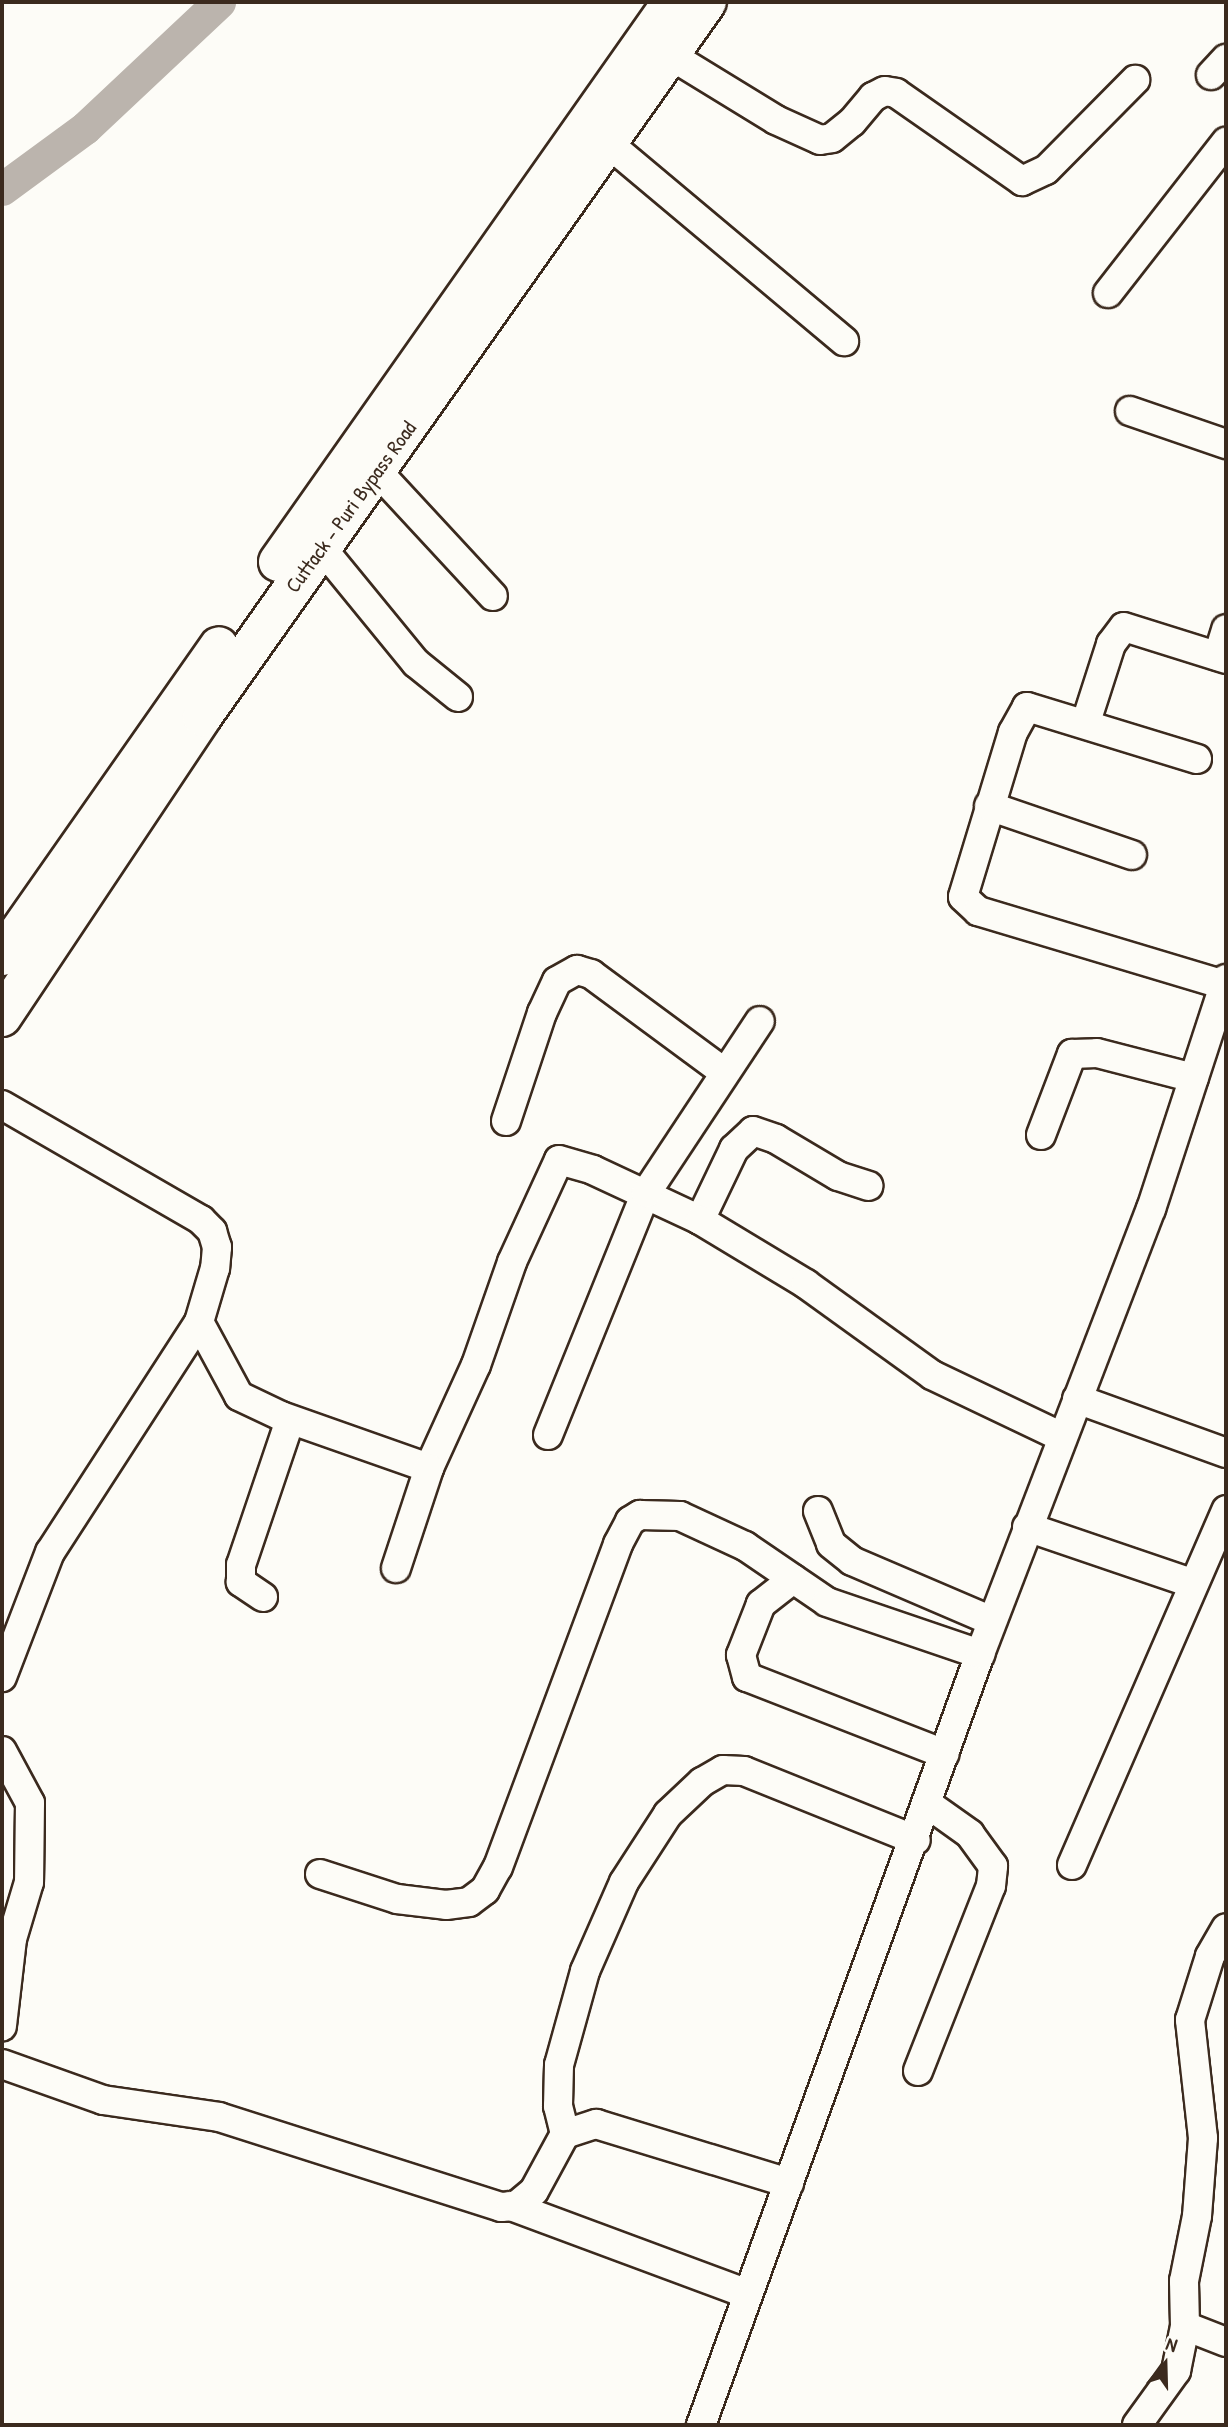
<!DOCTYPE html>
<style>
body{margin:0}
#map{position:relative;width:1228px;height:2427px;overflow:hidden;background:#fdfcf7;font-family:"Patrick Hand",sans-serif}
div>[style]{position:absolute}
.river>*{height:33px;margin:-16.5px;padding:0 16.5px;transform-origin:16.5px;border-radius:16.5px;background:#bbb4ad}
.roads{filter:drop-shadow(2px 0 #3b2a1e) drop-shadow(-2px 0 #3b2a1e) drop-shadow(0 2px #3b2a1e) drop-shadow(0 -2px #3b2a1e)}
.minor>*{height:28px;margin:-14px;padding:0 14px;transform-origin:14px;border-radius:14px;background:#fdfcf7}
.highway>*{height:38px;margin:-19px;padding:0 19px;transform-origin:19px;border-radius:19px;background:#fdfcf7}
span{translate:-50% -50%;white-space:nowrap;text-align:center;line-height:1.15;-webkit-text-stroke:6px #fdfcf7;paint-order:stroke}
.street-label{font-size:21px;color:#3b2a1e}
.frame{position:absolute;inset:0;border:4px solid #3b2a1e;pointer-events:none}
.north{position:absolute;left:1130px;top:2329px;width:70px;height:70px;-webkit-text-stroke:5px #fdfcf7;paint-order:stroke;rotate:19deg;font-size:19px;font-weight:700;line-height:28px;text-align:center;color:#3b2a1e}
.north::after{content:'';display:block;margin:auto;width:24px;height:32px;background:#3b2a1e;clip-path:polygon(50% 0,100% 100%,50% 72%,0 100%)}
</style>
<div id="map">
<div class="river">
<i style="left:2px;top:189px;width:103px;rotate:-36.3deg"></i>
<i style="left:85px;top:128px;width:184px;rotate:-43.2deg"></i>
</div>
<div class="roads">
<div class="minor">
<i style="left:670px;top:55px;width:124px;rotate:31.5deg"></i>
<i style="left:776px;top:120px;width:48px;rotate:24.4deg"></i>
<i style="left:820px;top:140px;width:12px;rotate:-9deg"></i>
<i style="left:832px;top:138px;width:26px;rotate:-39deg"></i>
<i style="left:852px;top:122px;width:33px;rotate:-50deg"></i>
<i style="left:873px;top:97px;width:13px;rotate:-27deg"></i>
<i style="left:885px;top:91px;width:11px;rotate:10deg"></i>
<i style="left:896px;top:93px;width:154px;rotate:34.9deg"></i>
<i style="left:1022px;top:181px;width:26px;rotate:-25deg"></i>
<i style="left:1046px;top:170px;width:127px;rotate:-45.3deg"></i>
<i style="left:1211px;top:75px;width:22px;rotate:-47deg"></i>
<i style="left:609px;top:144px;width:307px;rotate:40deg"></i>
<i style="left:1108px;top:293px;width:192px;rotate:-52deg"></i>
<i style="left:1130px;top:411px;width:102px;rotate:19deg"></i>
<i style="left:378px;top:472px;width:169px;rotate:47.2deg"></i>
<i style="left:321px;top:547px;width:150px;rotate:50.7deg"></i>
<i style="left:416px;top:663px;width:54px;rotate:39deg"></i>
<i style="left:1218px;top:656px;width:28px;rotate:-73deg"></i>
<i style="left:1086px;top:722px;width:82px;rotate:-72.2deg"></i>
<i style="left:1111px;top:644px;width:21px;rotate:-53deg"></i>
<i style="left:1124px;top:627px;width:107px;rotate:17.4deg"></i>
<i style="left:1197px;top:759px;width:178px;rotate:-163deg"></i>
<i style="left:1027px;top:707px;width:29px;rotate:119deg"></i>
<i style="left:1013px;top:732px;width:172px;rotate:106.9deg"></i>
<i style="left:963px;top:897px;width:21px;rotate:43deg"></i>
<i style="left:978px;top:911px;width:257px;rotate:16.7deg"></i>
<i style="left:989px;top:806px;width:151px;rotate:18.9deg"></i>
<i style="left:2px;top:1105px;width:230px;rotate:30deg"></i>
<i style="left:201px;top:1220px;width:16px;rotate:45deg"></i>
<i style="left:212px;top:1231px;width:17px;rotate:73deg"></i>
<i style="left:217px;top:1247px;width:21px;rotate:95deg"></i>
<i style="left:215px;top:1268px;width:56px;rotate:106.5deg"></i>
<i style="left:199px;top:1322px;width:274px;rotate:122.9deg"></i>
<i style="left:50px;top:1552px;width:134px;rotate:111deg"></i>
<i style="left:506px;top:1121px;width:114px;rotate:-71.6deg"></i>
<i style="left:542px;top:1013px;width:35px;rotate:-65deg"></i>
<i style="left:557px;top:981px;width:23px;rotate:-29deg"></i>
<i style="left:577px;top:970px;width:15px;rotate:16deg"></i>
<i style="left:591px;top:974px;width:165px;rotate:36.4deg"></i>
<i style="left:1041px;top:1135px;width:87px;rotate:-69.1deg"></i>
<i style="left:1072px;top:1054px;width:25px;rotate:-2deg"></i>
<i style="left:1097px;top:1053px;width:100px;rotate:14.5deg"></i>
<i style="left:700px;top:1220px;width:79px;rotate:-64.4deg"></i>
<i style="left:734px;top:1149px;width:26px;rotate:-43deg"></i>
<i style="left:753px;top:1131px;width:24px;rotate:19deg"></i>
<i style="left:776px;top:1139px;width:72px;rotate:30.8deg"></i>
<i style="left:838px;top:1176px;width:32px;rotate:18deg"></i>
<i style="left:199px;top:1322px;width:84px;rotate:61.6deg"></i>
<i style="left:239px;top:1396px;width:47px;rotate:25.5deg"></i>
<i style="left:281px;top:1416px;width:157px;rotate:19.4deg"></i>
<i style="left:429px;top:1468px;width:113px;rotate:-65.5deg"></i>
<i style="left:476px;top:1365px;width:109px;rotate:-70.7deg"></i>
<i style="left:512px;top:1262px;width:112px;rotate:-65.3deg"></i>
<i style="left:559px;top:1160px;width:35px;rotate:16deg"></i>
<i style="left:593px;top:1170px;width:118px;rotate:25deg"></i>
<i style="left:700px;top:1220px;width:124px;rotate:31.1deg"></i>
<i style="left:806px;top:1284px;width:155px;rotate:35.8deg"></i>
<i style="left:932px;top:1375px;width:144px;rotate:25.5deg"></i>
<i style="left:1077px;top:1399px;width:158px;rotate:19.9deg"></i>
<i style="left:548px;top:1435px;width:261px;rotate:-68deg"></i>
<i style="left:646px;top:1193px;width:206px;rotate:-56.5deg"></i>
<i style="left:818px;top:1511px;width:35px;rotate:68deg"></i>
<i style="left:831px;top:1544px;width:27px;rotate:39deg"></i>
<i style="left:852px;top:1561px;width:152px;rotate:23.2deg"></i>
<i style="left:1027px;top:1527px;width:176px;rotate:18.8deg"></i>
<i style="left:396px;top:1568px;width:105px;rotate:-71.7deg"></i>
<i style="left:793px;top:1579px;width:41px;rotate:142deg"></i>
<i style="left:761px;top:1604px;width:55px;rotate:111.4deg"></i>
<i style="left:741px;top:1655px;width:23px;rotate:75deg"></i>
<i style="left:747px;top:1677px;width:212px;rotate:21.3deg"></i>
<i style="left:263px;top:1597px;width:27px;rotate:-146deg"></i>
<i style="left:241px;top:1582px;width:17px;rotate:-90deg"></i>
<i style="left:241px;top:1565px;width:153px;rotate:-71.3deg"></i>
<i style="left:2px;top:1751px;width:59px;rotate:61.7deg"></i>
<i style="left:30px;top:1803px;width:79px;rotate:90.7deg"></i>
<i style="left:29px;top:1882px;width:59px;rotate:106.6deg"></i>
<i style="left:12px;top:1939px;width:88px;rotate:96.6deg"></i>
<i style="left:1072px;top:1865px;width:387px;rotate:-66.5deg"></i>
<i style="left:320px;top:1874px;width:81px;rotate:18deg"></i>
<i style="left:397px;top:1899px;width:49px;rotate:7deg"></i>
<i style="left:446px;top:1905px;width:23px;rotate:-7deg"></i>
<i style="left:469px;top:1902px;width:20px;rotate:-37deg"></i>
<i style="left:485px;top:1890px;width:26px;rotate:-61deg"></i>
<i style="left:498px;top:1867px;width:345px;rotate:-69.6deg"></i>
<i style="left:618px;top:1544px;width:26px;rotate:-62deg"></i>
<i style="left:630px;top:1521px;width:12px;rotate:-31deg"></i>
<i style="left:640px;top:1515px;width:40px;rotate:1.4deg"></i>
<i style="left:680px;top:1516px;width:72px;rotate:24.8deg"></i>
<i style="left:745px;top:1546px;width:99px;rotate:34.3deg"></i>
<i style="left:827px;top:1602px;width:162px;rotate:18.8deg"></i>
<i style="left:2px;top:2064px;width:107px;rotate:19.6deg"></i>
<i style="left:103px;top:2100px;width:117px;rotate:8.3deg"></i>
<i style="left:219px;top:2117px;width:296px;rotate:17.7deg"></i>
<i style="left:501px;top:2207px;width:15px;rotate:-4deg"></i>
<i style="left:516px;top:2206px;width:23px;rotate:-40deg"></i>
<i style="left:534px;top:2191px;width:65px;rotate:-61.5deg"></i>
<i style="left:565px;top:2134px;width:33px;rotate:-18deg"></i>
<i style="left:596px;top:2124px;width:202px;rotate:17deg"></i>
<i style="left:918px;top:2071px;width:199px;rotate:-68.5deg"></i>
<i style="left:991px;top:1886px;width:20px;rotate:-84deg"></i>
<i style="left:993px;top:1866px;width:39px;rotate:-126deg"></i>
<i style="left:970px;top:1834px;width:52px;rotate:-144.5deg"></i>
<i style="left:565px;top:2134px;width:29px;rotate:-104deg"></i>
<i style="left:558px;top:2106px;width:41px;rotate:-88.6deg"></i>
<i style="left:559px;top:2065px;width:98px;rotate:-74.5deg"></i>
<i style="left:585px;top:1971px;width:97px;rotate:-66.3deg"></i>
<i style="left:624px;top:1882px;width:81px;rotate:-57.1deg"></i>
<i style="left:668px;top:1814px;width:47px;rotate:-43.3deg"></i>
<i style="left:702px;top:1782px;width:24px;rotate:-30deg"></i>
<i style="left:723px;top:1770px;width:21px;rotate:3deg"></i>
<i style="left:744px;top:1771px;width:185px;rotate:21.9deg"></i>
<i style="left:511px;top:2206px;width:252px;rotate:20.4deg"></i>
<i style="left:1185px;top:2326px;width:44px;rotate:21.3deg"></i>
<i style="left:701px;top:2425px;width:820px;rotate:-70.11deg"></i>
<i style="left:980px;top:1654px;width:477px;rotate:-69deg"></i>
<i style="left:1151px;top:1209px;width:242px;rotate:-71.9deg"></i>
<i style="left:1137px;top:2425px;width:67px;rotate:-54.2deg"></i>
<i style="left:1176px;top:2371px;width:46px;rotate:-78.7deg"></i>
<i style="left:1185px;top:2326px;width:45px;rotate:-91.3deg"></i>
<i style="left:1184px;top:2281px;width:66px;rotate:-78.7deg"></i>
<i style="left:1197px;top:2216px;width:78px;rotate:-85.6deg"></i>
<i style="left:1203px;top:2138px;width:119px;rotate:-96.3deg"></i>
<i style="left:1190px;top:2020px;width:67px;rotate:-72.6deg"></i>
<i style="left:1210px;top:1956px;width:32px;rotate:-60deg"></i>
</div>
<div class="highway">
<i style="left:278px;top:562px;width:685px;rotate:-54.87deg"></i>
<i style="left:2px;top:956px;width:378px;rotate:-55deg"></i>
<i style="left:2px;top:1017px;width:361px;rotate:-56.3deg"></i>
<i style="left:202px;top:717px;width:875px;rotate:-54.77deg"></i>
</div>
</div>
<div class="street-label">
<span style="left:351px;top:507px;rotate:-54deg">Cuttack - Puri Bypass Road</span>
</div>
<div class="frame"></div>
<div class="north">N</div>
</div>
